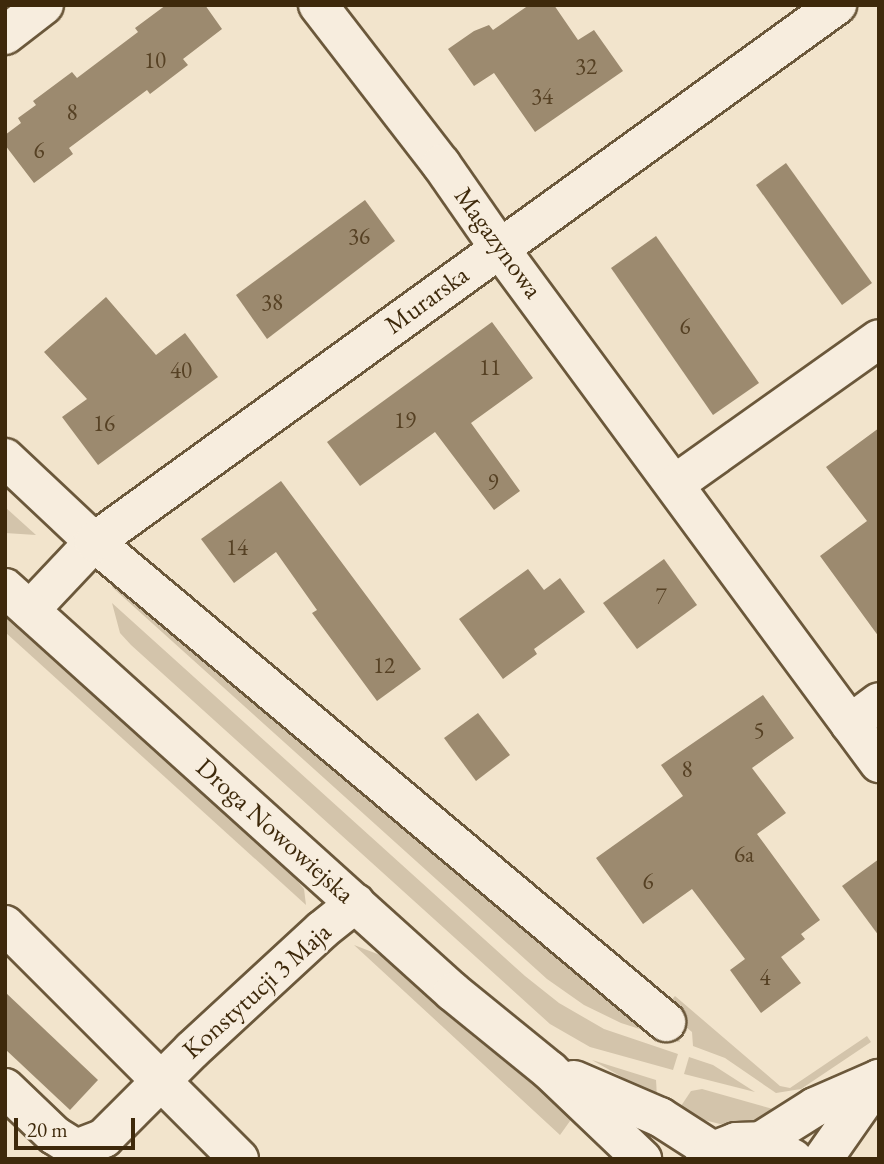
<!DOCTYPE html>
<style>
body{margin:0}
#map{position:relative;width:884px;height:1164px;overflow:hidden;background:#f2e4cc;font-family:"EB Garamond",serif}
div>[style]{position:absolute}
.green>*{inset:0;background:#d3c4ab}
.building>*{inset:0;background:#9c8a6f}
.roads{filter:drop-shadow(2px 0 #6b583b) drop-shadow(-2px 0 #6b583b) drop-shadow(0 2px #6b583b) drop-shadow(0 -2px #6b583b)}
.street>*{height:38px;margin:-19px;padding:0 19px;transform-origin:19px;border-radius:19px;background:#f7edde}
.secondary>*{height:38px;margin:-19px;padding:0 19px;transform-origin:19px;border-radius:19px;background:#f7edde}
span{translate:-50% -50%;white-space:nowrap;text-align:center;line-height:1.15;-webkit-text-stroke:5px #f7edde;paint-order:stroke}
.number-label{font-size:23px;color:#564124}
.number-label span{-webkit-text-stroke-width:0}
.street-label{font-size:26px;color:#3e290b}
.frame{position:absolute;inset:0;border:7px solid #3e290b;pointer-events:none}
.scale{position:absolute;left:14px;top:1118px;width:121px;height:32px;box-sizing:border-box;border:4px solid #3e290b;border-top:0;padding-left:9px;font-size:21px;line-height:24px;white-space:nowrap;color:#3e290b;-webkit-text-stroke:5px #f7edde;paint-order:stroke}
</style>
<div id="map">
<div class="green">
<i style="clip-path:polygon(5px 507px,36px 535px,5px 533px)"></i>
<i style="clip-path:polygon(118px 573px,527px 916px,538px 942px,591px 984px,678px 1036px,680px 1042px,621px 1023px,584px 1005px,547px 979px,112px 587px)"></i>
<i style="clip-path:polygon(112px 603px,525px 976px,559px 1003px,604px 1029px,678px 1054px,673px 1070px,590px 1047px,550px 1024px,131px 645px,120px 633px)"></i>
<i style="clip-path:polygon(5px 616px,295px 878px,304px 889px,306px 905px,5px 632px)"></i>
<i style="clip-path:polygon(354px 945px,380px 955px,476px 1039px,570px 1111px,570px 1121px,560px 1135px)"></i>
<i style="clip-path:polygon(675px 996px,780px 1086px,790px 1088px,867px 1036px,871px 1042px,801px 1089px,776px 1093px,725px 1058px,693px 1046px,692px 1032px,664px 1009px)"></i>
<i style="clip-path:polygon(689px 1057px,713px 1065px,755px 1092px,684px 1074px)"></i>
<i style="clip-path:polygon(592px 1060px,656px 1080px,657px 1097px)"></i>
<i style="clip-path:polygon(702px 1089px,780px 1111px,759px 1121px,720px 1124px,700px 1119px,679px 1109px,691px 1091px)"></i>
</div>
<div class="building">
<i style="clip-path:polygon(166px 5px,205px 5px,222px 29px,183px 59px,188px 65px,150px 94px,147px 90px,69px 148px,73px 154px,34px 183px,5px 145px,5px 135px,21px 123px,18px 118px,36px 105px,33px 101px,72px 72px,77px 78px,138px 32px,135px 28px)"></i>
<i style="clip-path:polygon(529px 5px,554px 5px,578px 40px,594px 30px,623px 71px,535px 132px,494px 73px,474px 86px,448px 49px,474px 31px,489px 25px,493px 30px)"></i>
<i style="clip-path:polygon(786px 163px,872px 283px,842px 305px,756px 185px)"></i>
<i style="clip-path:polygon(365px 200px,395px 241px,267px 339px,236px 295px)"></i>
<i style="clip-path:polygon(656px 236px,759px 383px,713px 415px,611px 268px)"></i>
<i style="clip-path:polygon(106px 297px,156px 355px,185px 333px,218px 377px,98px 465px,62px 417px,87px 399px,44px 352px)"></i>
<i style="clip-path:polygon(492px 322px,533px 378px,471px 423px,520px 491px,494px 510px,435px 432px,360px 486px,327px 442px)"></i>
<i style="clip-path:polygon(879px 428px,879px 637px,820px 556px,867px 521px,826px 467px)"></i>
<i style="clip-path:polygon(281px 481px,421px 669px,377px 701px,312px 613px,317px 610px,276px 552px,234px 583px,201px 539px)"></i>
<i style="clip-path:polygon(664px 559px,697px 605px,637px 649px,603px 603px)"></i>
<i style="clip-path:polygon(528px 569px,544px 590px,560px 578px,585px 612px,534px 649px,537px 654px,503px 679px,459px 619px)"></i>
<i style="clip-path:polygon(763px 695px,794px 738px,752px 768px,786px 813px,757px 834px,820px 920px,801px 934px,805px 939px,781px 957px,801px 983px,761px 1013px,730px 970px,745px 959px,692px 889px,643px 924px,596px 858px,683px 796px,661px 765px)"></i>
<i style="clip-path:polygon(478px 713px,510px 755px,476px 781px,444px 738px)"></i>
<i style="clip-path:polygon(879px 859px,879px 936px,842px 886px)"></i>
<i style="clip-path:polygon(5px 992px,98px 1080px,70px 1110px,5px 1049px)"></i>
</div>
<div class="roads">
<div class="street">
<i style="left:318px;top:5px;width:201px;rotate:52.3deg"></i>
<i style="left:441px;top:164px;width:103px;rotate:55.2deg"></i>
<i style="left:500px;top:249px;width:639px;rotate:53.6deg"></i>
<i style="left:5px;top:35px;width:49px;rotate:-37.6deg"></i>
<i style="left:5px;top:458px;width:122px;rotate:43.3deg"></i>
<i style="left:94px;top:542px;width:747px;rotate:40deg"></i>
<i style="left:675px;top:484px;width:250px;rotate:-35.4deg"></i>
<i style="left:30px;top:610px;width:93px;rotate:-46.7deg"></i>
<i style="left:94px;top:542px;width:917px;rotate:-35.86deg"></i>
<i style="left:850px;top:724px;width:36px;rotate:-37deg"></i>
<i style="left:5px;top:925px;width:331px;rotate:45deg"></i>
<i style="left:5px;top:1088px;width:68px;rotate:43.8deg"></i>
<i style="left:54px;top:1135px;width:26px;rotate:32deg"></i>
<i style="left:76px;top:1149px;width:30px;rotate:-21deg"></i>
<i style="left:104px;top:1138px;width:124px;rotate:-45deg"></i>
<i style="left:192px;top:1050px;width:177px;rotate:-42.7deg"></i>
<i style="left:322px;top:930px;width:43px;rotate:-38.5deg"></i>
<i style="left:761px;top:1141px;width:64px;rotate:-32.2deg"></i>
<i style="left:815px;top:1107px;width:70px;rotate:-23.6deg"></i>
<i style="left:823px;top:1159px;width:98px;rotate:-55deg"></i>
</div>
<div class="secondary">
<i style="left:5px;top:588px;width:603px;rotate:42.04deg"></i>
<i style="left:453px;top:992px;width:124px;rotate:39.1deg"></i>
<i style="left:549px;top:1070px;width:129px;rotate:43.7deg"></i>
<i style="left:574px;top:1080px;width:94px;rotate:23.3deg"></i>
<i style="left:660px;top:1117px;width:63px;rotate:32.7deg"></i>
<i style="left:705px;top:1159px;width:11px;rotate:-45deg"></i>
<i style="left:713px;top:1151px;width:25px;rotate:-21deg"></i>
<i style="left:736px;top:1142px;width:25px;rotate:-2deg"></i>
<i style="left:761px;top:1141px;width:37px;rotate:29deg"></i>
</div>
</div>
<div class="number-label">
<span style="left:155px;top:60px">10</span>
<span style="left:586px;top:66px">32</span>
<span style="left:542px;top:96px">34</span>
<span style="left:72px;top:112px">8</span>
<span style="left:39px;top:150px">6</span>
<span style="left:359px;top:236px">36</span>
<span style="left:272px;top:302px">38</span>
<span style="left:685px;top:326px">6</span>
<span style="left:490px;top:367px">11</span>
<span style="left:181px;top:370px">40</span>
<span style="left:405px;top:420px">19</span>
<span style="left:104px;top:423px">16</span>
<span style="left:493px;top:482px">9</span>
<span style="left:237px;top:547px">14</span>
<span style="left:661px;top:596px">7</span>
<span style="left:384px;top:665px">12</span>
<span style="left:759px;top:730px">5</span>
<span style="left:687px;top:769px">8</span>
<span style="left:744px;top:854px">6a</span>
<span style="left:648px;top:881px">6</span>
<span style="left:765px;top:977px">4</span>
</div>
<div class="street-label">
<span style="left:498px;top:243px;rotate:54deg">Magazynowa</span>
<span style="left:427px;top:300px;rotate:-36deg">Murarska</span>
<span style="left:275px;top:831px;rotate:42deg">Droga Nowowiejska</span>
<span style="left:257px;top:991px;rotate:-42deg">Konstytucji 3 Maja</span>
</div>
<div class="frame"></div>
<div class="scale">20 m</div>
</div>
